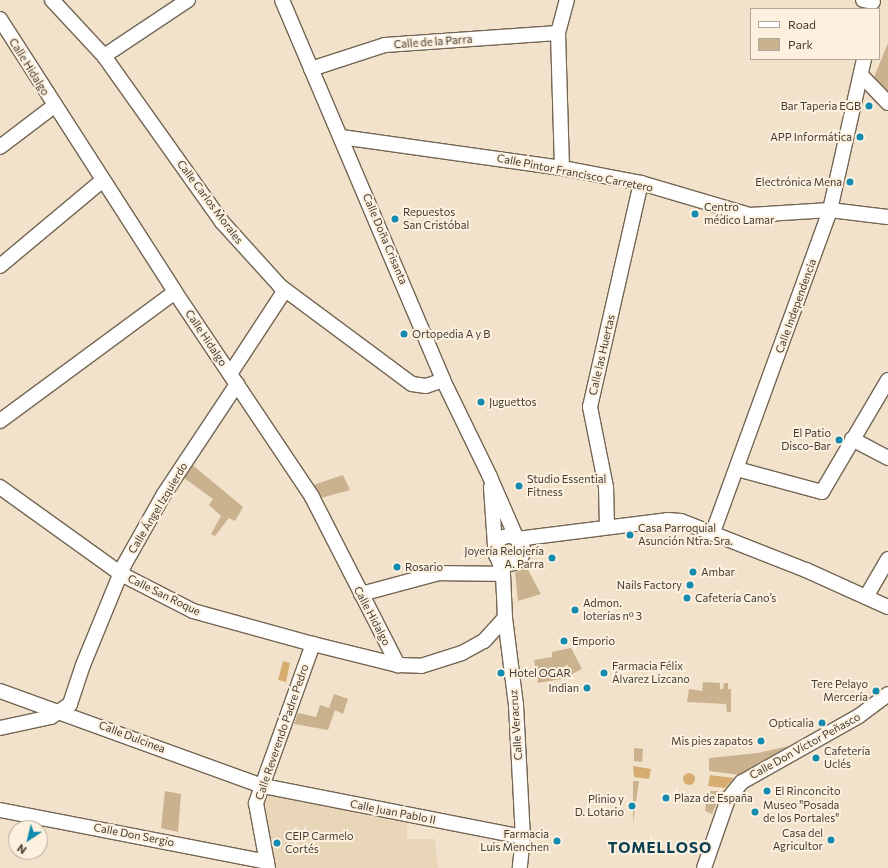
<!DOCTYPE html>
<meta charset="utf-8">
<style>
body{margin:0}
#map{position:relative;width:888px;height:868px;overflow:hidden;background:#f2e2cc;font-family:Commissioner,sans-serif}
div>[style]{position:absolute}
.built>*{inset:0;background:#e9d5b8}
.green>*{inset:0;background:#cbb28e}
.water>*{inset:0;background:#d6ad6f}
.round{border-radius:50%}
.roads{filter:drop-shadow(1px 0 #746653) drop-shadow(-1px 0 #746653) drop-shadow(0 1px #746653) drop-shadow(0 -1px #746653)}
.street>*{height:14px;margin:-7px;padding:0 7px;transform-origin:7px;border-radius:7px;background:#fff}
.street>.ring{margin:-7px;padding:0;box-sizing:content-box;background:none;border:14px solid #fff;border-radius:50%}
.dots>*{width:11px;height:11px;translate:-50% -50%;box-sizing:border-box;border:2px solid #fdf0de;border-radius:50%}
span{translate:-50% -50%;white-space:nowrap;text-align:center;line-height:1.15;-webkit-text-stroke:4px #fdf0de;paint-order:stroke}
.street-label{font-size:11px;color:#423c33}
.poi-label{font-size:11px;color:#423c33}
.right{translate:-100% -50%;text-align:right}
.left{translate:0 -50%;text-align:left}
.district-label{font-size:15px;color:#0a4051;font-weight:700;letter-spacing:1px}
.legend{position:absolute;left:750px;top:8px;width:130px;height:52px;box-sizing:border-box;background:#fdf0de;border:1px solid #b2a89a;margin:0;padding:5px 7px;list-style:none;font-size:12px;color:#423c33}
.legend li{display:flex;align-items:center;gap:8px;height:20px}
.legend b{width:20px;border:1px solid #b2a89a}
.north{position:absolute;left:8px;top:820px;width:40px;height:40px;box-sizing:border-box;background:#fdf0de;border:1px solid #b2a89a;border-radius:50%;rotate:215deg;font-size:11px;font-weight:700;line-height:16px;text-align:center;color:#423c33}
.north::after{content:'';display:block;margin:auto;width:14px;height:18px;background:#128bae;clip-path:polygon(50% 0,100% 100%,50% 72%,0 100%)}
</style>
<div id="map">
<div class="built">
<i style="clip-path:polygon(269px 795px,359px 811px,358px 814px,407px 823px,407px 839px,435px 839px,438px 868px,275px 868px,265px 806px)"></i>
</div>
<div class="green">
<i style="clip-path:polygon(888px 43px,888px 94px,874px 77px)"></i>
<i style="clip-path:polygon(189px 462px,243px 507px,235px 521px,229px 518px,215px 536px,211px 534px,221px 516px,209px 505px,213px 499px,180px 475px)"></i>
<i style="clip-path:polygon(343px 475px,350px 490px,317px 499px,310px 486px)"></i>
<i style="clip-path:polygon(527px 568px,541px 594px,518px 601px,515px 572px)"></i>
<i style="clip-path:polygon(571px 648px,582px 669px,562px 679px,538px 683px,534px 660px,552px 657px,552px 652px)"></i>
<i style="clip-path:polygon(703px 682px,720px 683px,720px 689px,723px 689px,724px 683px,728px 683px,728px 689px,731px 689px,731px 712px,727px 712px,726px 704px,687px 702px,689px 689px,702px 691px)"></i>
<i style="clip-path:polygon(334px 694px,348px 699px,343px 714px,335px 710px,328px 730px,294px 724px,298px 713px,316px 717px,320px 705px,329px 708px)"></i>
<i style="clip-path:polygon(789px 746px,740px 775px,709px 771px,709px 758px,758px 753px)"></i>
<i style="clip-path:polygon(634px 748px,643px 749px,642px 762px,634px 761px)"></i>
<i style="clip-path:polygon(633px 781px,639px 781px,633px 823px)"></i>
<i style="clip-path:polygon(165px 791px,181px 794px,178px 832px,161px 828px)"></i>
<i style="clip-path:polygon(708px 791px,722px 791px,712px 814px,705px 811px)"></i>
</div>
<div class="water">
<i style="clip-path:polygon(283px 661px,290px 663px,286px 682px,278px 680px)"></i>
<i style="clip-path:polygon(633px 766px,651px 769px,649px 779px,634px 777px)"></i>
<i class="round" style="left:683px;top:773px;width:12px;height:12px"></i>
<i style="clip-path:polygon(710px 775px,734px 778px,725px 788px,708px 786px)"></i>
</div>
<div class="roads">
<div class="street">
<i style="left:52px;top:0;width:76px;rotate:47.1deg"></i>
<i style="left:104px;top:56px;width:204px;rotate:54.6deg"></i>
<i style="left:222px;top:222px;width:86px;rotate:47.8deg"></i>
<i style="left:280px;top:286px;width:164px;rotate:36.6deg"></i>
<i style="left:412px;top:384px;width:14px;rotate:8deg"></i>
<i style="left:426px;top:386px;width:18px;rotate:-19deg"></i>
<i style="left:282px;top:0;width:413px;rotate:67deg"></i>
<i style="left:443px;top:380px;width:108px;rotate:64.1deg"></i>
<i style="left:490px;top:477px;width:68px;rotate:66.5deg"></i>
<i style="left:517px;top:539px;width:151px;rotate:-7.2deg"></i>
<i style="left:667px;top:520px;width:14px;rotate:4deg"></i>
<i style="left:681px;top:521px;width:134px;rotate:21.4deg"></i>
<i style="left:806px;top:570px;width:90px;rotate:24.3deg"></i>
<i style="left:863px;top:0;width:10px;rotate:11deg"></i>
<i style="left:0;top:19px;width:324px;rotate:57.3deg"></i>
<i style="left:175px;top:292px;width:247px;rotate:56.2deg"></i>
<i style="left:312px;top:497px;width:189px;rotate:62.9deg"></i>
<i style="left:104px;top:56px;width:101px;rotate:-33.7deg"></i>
<i style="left:311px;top:69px;width:78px;rotate:-18deg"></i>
<i style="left:385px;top:45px;width:173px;rotate:-4deg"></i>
<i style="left:861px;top:75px;width:39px;rotate:46deg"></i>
<i style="left:341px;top:137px;width:223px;rotate:8deg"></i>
<i style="left:562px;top:168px;width:80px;rotate:10.8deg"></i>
<i style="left:641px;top:183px;width:114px;rotate:16.4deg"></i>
<i style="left:750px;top:215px;width:80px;rotate:-3.6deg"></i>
<i style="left:830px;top:210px;width:58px;rotate:6.9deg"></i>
<i style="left:0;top:147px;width:68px;rotate:-37.2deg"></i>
<i style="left:562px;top:168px;width:135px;rotate:-91.7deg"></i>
<i style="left:558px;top:33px;width:34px;rotate:-75deg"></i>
<i style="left:0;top:266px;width:134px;rotate:-39.9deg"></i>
<i style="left:230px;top:374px;width:100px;rotate:-56.8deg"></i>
<i style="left:0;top:421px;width:217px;rotate:-36.4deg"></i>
<i style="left:852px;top:439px;width:41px;rotate:27.8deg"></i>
<i style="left:737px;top:469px;width:88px;rotate:15.1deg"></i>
<i style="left:822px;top:492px;width:130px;rotate:-59.5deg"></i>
<i style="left:0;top:487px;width:149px;rotate:35.7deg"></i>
<i style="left:121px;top:574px;width:81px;rotate:27.2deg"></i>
<i style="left:193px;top:611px;width:124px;rotate:15.4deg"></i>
<i style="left:313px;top:644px;width:88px;rotate:13.9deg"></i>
<i style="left:398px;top:665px;width:23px;rotate:2deg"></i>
<i style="left:421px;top:666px;width:43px;rotate:-17.6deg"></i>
<i style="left:462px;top:653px;width:25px;rotate:-29deg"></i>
<i style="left:484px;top:641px;width:31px;rotate:-48deg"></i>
<i style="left:491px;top:487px;width:59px;rotate:86.1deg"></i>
<i style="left:607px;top:527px;width:40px;rotate:-91.4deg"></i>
<i style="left:606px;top:487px;width:82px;rotate:-101.3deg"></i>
<i style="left:590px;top:407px;width:230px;rotate:-77.2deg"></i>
<i style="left:713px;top:532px;width:343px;rotate:-70deg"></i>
<i style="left:830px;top:210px;width:155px;rotate:-77.3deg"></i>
<i class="ring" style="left:495px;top:536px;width:14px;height:14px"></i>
<i style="left:498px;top:558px;width:17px;rotate:73deg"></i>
<i style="left:503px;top:574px;width:44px;rotate:87.4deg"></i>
<i style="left:505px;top:618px;width:88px;rotate:82.8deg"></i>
<i style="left:516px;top:705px;width:132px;rotate:87deg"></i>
<i style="left:523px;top:837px;width:31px;rotate:96deg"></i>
<i style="left:361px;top:594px;width:81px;rotate:-15.1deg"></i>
<i style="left:439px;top:573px;width:64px;rotate:0.9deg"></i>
<i style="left:866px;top:597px;width:44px;rotate:-59.9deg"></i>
<i style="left:0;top:691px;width:280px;rotate:19.9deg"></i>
<i style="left:263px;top:786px;width:265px;rotate:11.1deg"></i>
<i style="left:0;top:728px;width:52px;rotate:-12.2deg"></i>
<i style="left:51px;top:717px;width:23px;rotate:-34deg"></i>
<i style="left:70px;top:704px;width:41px;rotate:-71.6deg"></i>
<i style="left:83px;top:665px;width:108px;rotate:-67.7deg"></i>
<i style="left:124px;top:565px;width:81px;rotate:-60.6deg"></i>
<i style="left:164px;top:494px;width:132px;rotate:-56.4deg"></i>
<i style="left:0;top:810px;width:272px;rotate:11deg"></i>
<i style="left:268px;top:868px;width:66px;rotate:-100.5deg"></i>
<i style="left:256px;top:803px;width:169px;rotate:-70.3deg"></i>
<i style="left:704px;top:868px;width:73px;rotate:-70.8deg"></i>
<i style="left:728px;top:799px;width:22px;rotate:-51deg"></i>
<i style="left:742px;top:782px;width:134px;rotate:-29.4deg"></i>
<i style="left:859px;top:716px;width:36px;rotate:-37deg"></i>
</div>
</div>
<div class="dots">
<i style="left:869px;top:106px;background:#128bae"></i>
<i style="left:860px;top:137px;background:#128bae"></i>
<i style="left:850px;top:182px;background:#128bae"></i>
<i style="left:695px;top:214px;background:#128bae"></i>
<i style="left:395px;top:219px;background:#128bae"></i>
<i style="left:404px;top:334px;background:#128bae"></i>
<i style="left:481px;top:402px;background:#128bae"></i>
<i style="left:839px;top:440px;background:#128bae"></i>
<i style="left:519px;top:486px;background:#128bae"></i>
<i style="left:630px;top:535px;background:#128bae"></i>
<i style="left:552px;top:558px;background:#128bae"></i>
<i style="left:397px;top:567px;background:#128bae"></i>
<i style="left:693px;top:572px;background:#128bae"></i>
<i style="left:690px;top:585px;background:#128bae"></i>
<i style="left:687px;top:598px;background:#128bae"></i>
<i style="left:575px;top:610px;background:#128bae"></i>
<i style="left:564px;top:641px;background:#128bae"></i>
<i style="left:501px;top:673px;background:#128bae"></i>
<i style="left:604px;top:673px;background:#128bae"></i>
<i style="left:587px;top:688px;background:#128bae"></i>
<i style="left:876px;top:691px;background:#128bae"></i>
<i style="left:822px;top:723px;background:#128bae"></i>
<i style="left:761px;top:741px;background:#128bae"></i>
<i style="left:816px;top:758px;background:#128bae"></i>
<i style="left:767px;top:791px;background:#128bae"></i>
<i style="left:666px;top:798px;background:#128bae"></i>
<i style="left:632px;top:806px;background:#128bae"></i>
<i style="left:755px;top:812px;background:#128bae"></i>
<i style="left:831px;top:840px;background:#128bae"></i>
<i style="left:557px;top:841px;background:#128bae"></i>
<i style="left:277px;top:843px;background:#128bae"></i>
</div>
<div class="street-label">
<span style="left:433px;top:42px;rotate:-4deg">Calle de la Parra</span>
<span style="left:29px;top:67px;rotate:58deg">Calle Hidalgo</span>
<span style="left:575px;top:173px;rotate:11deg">Calle Pintor Francisco Carretero</span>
<span style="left:210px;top:202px;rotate:53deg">Calle Carlos Morales</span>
<span style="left:385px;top:239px;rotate:67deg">Calle Doña Crisanta</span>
<span style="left:796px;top:306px;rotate:-70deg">Calle Independencia</span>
<span style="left:206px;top:338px;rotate:56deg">Calle Hidalgo</span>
<span style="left:602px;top:355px;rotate:-77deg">Calle las Huertas</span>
<span style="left:158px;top:508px;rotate:-59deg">Calle Ángel Izquierdo</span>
<span style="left:164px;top:595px;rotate:26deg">Calle San Roque</span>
<span style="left:372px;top:616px;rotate:62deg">Calle Hidalgo</span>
<span style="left:516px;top:725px;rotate:-94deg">Calle Veracruz</span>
<span style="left:282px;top:732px;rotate:-71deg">Calle Reverendo Padre Pedro</span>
<span style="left:132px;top:737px;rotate:21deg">Calle Dulcinea</span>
<span style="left:805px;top:746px;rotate:-29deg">Calle Don Víctor Peñasco</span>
<span style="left:393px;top:812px;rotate:11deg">Calle Juan Pablo II</span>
<span style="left:134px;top:835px;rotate:11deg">Calle Don Sergio</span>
</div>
<div class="poi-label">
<span class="right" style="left:861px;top:106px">Bar Taperia EGB</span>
<span class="right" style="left:852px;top:137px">APP Informática</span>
<span class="right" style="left:842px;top:182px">Electrónica Mena</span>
<span class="left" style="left:704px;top:214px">Centro<br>médico Lamar</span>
<span class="left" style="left:403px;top:219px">Repuestos<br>San Cristóbal</span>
<span class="left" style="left:412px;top:334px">Ortopedia A y B</span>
<span class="left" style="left:489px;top:402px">Juguettos</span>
<span class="right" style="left:831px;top:440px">El Patio<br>Disco-Bar</span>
<span class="left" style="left:527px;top:486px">Studio Essential<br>Fitness</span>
<span class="left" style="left:638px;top:535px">Casa Parroquial<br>Asunción Ntra. Sra.</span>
<span class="right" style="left:544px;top:558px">Joyería Relojería<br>A. Parra</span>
<span class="left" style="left:405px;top:567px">Rosario</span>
<span class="left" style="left:701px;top:572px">Ambar</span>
<span class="right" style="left:682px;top:585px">Nails Factory</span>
<span class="left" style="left:695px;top:598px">Cafetería Cano’s</span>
<span class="left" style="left:583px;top:610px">Admon.<br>loterías nº 3</span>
<span class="left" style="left:572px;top:641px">Emporio</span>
<span class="left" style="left:612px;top:673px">Farmacia Félix<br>Álvarez Lizcano</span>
<span class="left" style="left:509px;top:673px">Hotel OGAR</span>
<span class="right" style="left:868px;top:691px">Tere Pelayo<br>Mercería</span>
<span class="right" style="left:579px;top:688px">Indian</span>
<span class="right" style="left:814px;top:723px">Opticalia</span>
<span class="right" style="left:753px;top:741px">Mis pies zapatos</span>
<span class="left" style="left:824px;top:758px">Cafetería<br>Uclés</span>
<span class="left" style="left:775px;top:791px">El Rinconcito</span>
<span class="left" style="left:674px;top:798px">Plaza de España</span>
<span class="right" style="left:624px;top:806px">Plinio y<br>D. Lotario</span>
<span class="left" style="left:763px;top:812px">Museo "Posada<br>de los Portales"</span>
<span class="right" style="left:823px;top:840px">Casa del<br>Agricultor</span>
<span class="right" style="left:549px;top:841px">Farmacia<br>Luis Menchen</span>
<span class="left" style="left:285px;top:843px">CEIP Carmelo<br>Cortés</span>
</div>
<div class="district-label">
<span style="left:660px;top:848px">TOMELLOSO</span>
</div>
<ul class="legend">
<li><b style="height:5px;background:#fff"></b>Road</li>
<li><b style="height:11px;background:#cbb28e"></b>Park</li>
</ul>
<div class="north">N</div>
</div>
